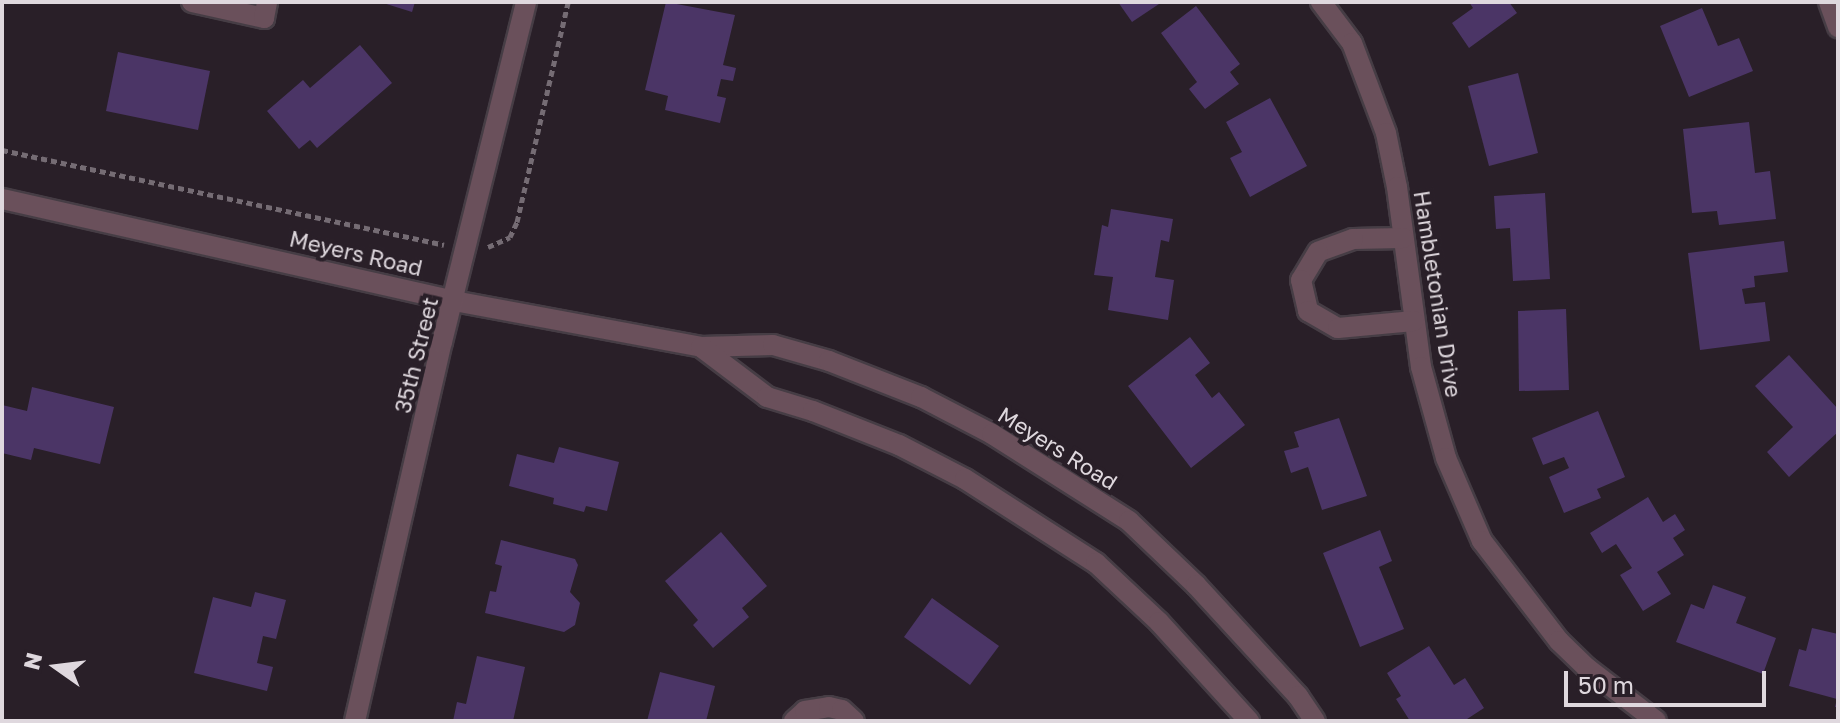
<!DOCTYPE html>
<style>
body{margin:0}
#map{position:relative;width:1840px;height:723px;overflow:hidden;background:#291f28;font-family:"Golos Text",sans-serif}
div>[style]{position:absolute}
.building>*{inset:0;background:#4b3566}
.path>*{height:5px;margin-top:-2.5px;transform-origin:0;background:repeating-linear-gradient(90deg,#756c74 0 6px,transparent 0 10px)}
.roads{filter:drop-shadow(2px 0 #463d45) drop-shadow(-2px 0 #463d45) drop-shadow(0 2px #463d45) drop-shadow(0 -2px #463d45)}
.minor>*{height:20px;margin:-10px;padding:0 10px;transform-origin:10px;border-radius:10px;background:#6a505b}
span{translate:-50% -50%;white-space:nowrap;text-align:center;line-height:1.15;-webkit-text-stroke:8px #291f28;paint-order:stroke}
.street-label{font-size:22px;color:#dfd8de}
.frame{position:absolute;inset:0;border:4px solid #dfd8de;pointer-events:none}
.north{position:absolute;left:16px;top:627px;width:80px;height:80px;-webkit-text-stroke:6px #291f28;paint-order:stroke;rotate:284deg;font-size:22px;font-weight:700;line-height:32px;text-align:center;color:#dfd8de}
.north::after{content:'';display:block;margin:auto;width:28px;height:36px;background:#dfd8de;clip-path:polygon(50% 0,100% 100%,50% 72%,0 100%)}
.scale{position:absolute;left:1564px;top:671px;width:202px;height:36px;box-sizing:border-box;border:4px solid #dfd8de;border-top:0;padding-left:10px;font-size:24px;line-height:28px;white-space:nowrap;color:#dfd8de;-webkit-text-stroke:6px #291f28;paint-order:stroke}
</style>
<div id="map">
<div class="building">
<i style="clip-path:polygon(380px 2px,415px 2px,412px 12px)"></i>
<i style="clip-path:polygon(666px 2px,735px 15px,723px 65px,736px 68px,733px 81px,721px 79px,717px 96px,726px 98px,720px 123px,665px 110px,668px 96px,645px 90px)"></i>
<i style="clip-path:polygon(1118px 2px,1162px 2px,1132px 22px)"></i>
<i style="clip-path:polygon(1469px 2px,1509px 2px,1517px 13px,1469px 48px,1452px 23px,1473px 8px)"></i>
<i style="clip-path:polygon(1196px 6px,1240px 64px,1230px 72px,1239px 84px,1205px 109px,1189px 89px,1197px 82px,1161px 33px)"></i>
<i style="clip-path:polygon(1702px 8px,1718px 46px,1739px 38px,1753px 71px,1689px 97px,1660px 26px)"></i>
<i style="clip-path:polygon(360px 45px,392px 83px,317px 148px,310px 140px,299px 149px,267px 111px,303px 80px,310px 88px)"></i>
<i style="clip-path:polygon(118px 52px,210px 71px,198px 130px,106px 111px)"></i>
<i style="clip-path:polygon(1518px 73px,1538px 153px,1489px 166px,1468px 86px)"></i>
<i style="clip-path:polygon(1270px 98px,1307px 166px,1250px 197px,1230px 158px,1242px 152px,1226px 122px)"></i>
<i style="clip-path:polygon(1749px 122px,1755px 173px,1770px 171px,1776px 219px,1719px 225px,1717px 211px,1692px 213px,1683px 129px)"></i>
<i style="clip-path:polygon(1545px 193px,1550px 279px,1513px 281px,1510px 228px,1496px 229px,1494px 196px)"></i>
<i style="clip-path:polygon(1111px 209px,1173px 219px,1169px 242px,1161px 240px,1155px 277px,1174px 280px,1168px 320px,1108px 310px,1113px 277px,1094px 275px,1102px 225px,1108px 227px)"></i>
<i style="clip-path:polygon(1784px 241px,1788px 272px,1754px 276px,1755px 287px,1742px 289px,1745px 304px,1765px 302px,1770px 341px,1700px 350px,1688px 253px)"></i>
<i style="clip-path:polygon(1566px 309px,1569px 390px,1519px 391px,1518px 311px)"></i>
<i style="clip-path:polygon(1190px 337px,1210px 363px,1195px 375px,1212px 398px,1219px 392px,1245px 425px,1191px 468px,1128px 386px)"></i>
<i style="clip-path:polygon(1789px 355px,1838px 409px,1838px 432px,1789px 477px,1767px 452px,1793px 427px,1755px 386px)"></i>
<i style="clip-path:polygon(32px 387px,114px 407px,100px 464px,34px 448px,31px 460px,2px 453px,2px 405px,27px 411px)"></i>
<i style="clip-path:polygon(1598px 411px,1625px 477px,1597px 489px,1601px 498px,1564px 513px,1549px 477px,1569px 468px,1564px 457px,1543px 465px,1532px 438px)"></i>
<i style="clip-path:polygon(1339px 418px,1367px 496px,1322px 510px,1308px 467px,1291px 473px,1284px 451px,1299px 447px,1294px 432px)"></i>
<i style="clip-path:polygon(559px 447px,619px 462px,607px 511px,586px 506px,584px 512px,553px 504px,554px 498px,509px 486px,517px 454px,554px 463px)"></i>
<i style="clip-path:polygon(1648px 497px,1663px 522px,1675px 514px,1685px 530px,1673px 538px,1684px 555px,1657px 572px,1671px 594px,1643px 611px,1620px 575px,1632px 568px,1616px 544px,1602px 553px,1590px 533px)"></i>
<i style="clip-path:polygon(1380px 530px,1392px 561px,1379px 567px,1404px 629px,1360px 647px,1323px 553px)"></i>
<i style="clip-path:polygon(721px 532px,767px 586px,742px 608px,749px 617px,713px 648px,693px 625px,698px 620px,665px 581px)"></i>
<i style="clip-path:polygon(501px 540px,575px 559px,578px 565px,570px 592px,580px 603px,575px 625px,564px 632px,485px 613px,490px 591px,496px 592px,502px 566px,495px 564px)"></i>
<i style="clip-path:polygon(1713px 585px,1746px 597px,1736px 623px,1776px 638px,1763px 674px,1676px 642px,1691px 604px,1704px 609px)"></i>
<i style="clip-path:polygon(255px 592px,286px 600px,276px 639px,263px 636px,257px 663px,273px 667px,267px 691px,194px 673px,213px 597px,251px 607px)"></i>
<i style="clip-path:polygon(932px 598px,999px 646px,970px 685px,904px 637px)"></i>
<i style="clip-path:polygon(1812px 628px,1838px 634px,1838px 707px,1835px 707px,1837px 699px,1789px 686px,1799px 649px,1806px 651px)"></i>
<i style="clip-path:polygon(1429px 646px,1454px 685px,1465px 678px,1484px 708px,1464px 721px,1410px 721px,1396px 699px,1401px 696px,1387px 673px)"></i>
<i style="clip-path:polygon(477px 656px,525px 667px,513px 721px,453px 721px,457px 702px,466px 704px)"></i>
<i style="clip-path:polygon(660px 672px,715px 686px,706px 721px,647px 721px)"></i>
</div>
<div class="path">
<i style="left:2px;top:150px;width:452px;rotate:12.1deg"></i>
<i style="left:488px;top:247px;width:24px;rotate:-24deg"></i>
<i style="left:510px;top:237px;width:17px;rotate:-65deg"></i>
<i style="left:517px;top:222px;width:226px;rotate:-76.9deg"></i>
</div>
<div class="roads">
<div class="minor">
<i style="left:192px;top:2px;width:74px;rotate:12.5deg"></i>
<i style="left:264px;top:18px;width:16px;rotate:-79deg"></i>
<i style="left:1321px;top:2px;width:51px;rotate:52.9deg"></i>
<i style="left:1352px;top:43px;width:96px;rotate:69.3deg"></i>
<i style="left:1386px;top:133px;width:55px;rotate:78.5deg"></i>
<i style="left:1397px;top:187px;width:182px;rotate:82.4deg"></i>
<i style="left:1421px;top:367px;width:94px;rotate:74.6deg"></i>
<i style="left:1446px;top:458px;width:90px;rotate:66.6deg"></i>
<i style="left:1482px;top:541px;width:126px;rotate:52.4deg"></i>
<i style="left:1559px;top:641px;width:39px;rotate:44deg"></i>
<i style="left:1587px;top:668px;width:87px;rotate:37.5deg"></i>
<i style="left:1829px;top:2px;width:27px;rotate:70deg"></i>
<i style="left:2px;top:199px;width:463px;rotate:12.7deg"></i>
<i style="left:454px;top:301px;width:251px;rotate:10.5deg"></i>
<i style="left:701px;top:347px;width:72px;rotate:-1.6deg"></i>
<i style="left:773px;top:345px;width:58px;rotate:15.9deg"></i>
<i style="left:829px;top:361px;width:99px;rotate:21.4deg"></i>
<i style="left:921px;top:397px;width:80px;rotate:27.5deg"></i>
<i style="left:992px;top:434px;width:162px;rotate:32.4deg"></i>
<i style="left:1129px;top:521px;width:93px;rotate:43.7deg"></i>
<i style="left:1196px;top:585px;width:151px;rotate:47.4deg"></i>
<i style="left:1298px;top:696px;width:30px;rotate:56deg"></i>
<i style="left:1403px;top:238px;width:50px;rotate:178.9deg"></i>
<i style="left:1353px;top:239px;width:37px;rotate:160deg"></i>
<i style="left:1318px;top:252px;width:33px;rotate:121deg"></i>
<i style="left:1301px;top:280px;width:32px;rotate:77deg"></i>
<i style="left:1308px;top:311px;width:34px;rotate:30deg"></i>
<i style="left:1338px;top:328px;width:76px;rotate:-5.3deg"></i>
<i style="left:701px;top:347px;width:83px;rotate:37.1deg"></i>
<i style="left:767px;top:397px;width:48px;rotate:16.9deg"></i>
<i style="left:813px;top:411px;width:92px;rotate:21.6deg"></i>
<i style="left:899px;top:445px;width:74px;rotate:27.3deg"></i>
<i style="left:965px;top:479px;width:156px;rotate:32.7deg"></i>
<i style="left:1096px;top:563px;width:86px;rotate:43.1deg"></i>
<i style="left:1159px;top:622px;width:134px;rotate:47.7deg"></i>
<i style="left:355px;top:721px;width:389px;rotate:-77.1deg"></i>
<i style="left:442px;top:342px;width:350px;rotate:-76.1deg"></i>
<i style="left:794px;top:721px;width:15px;rotate:-42deg"></i>
<i style="left:805px;top:711px;width:24px;rotate:-9deg"></i>
<i style="left:829px;top:707px;width:13px;rotate:13deg"></i>
<i style="left:842px;top:710px;width:16px;rotate:43deg"></i>
</div>
</div>
<div class="street-label">
<span style="left:356px;top:253px;rotate:13deg">Meyers Road</span>
<span style="left:1438px;top:294px;rotate:81deg">Hambletonian Drive</span>
<span style="left:416px;top:355px;rotate:-76deg">35th Street</span>
<span style="left:1058px;top:448px;rotate:32deg">Meyers Road</span>
</div>
<div class="frame"></div>
<div class="north">N</div>
<div class="scale">50 m</div>
</div>
